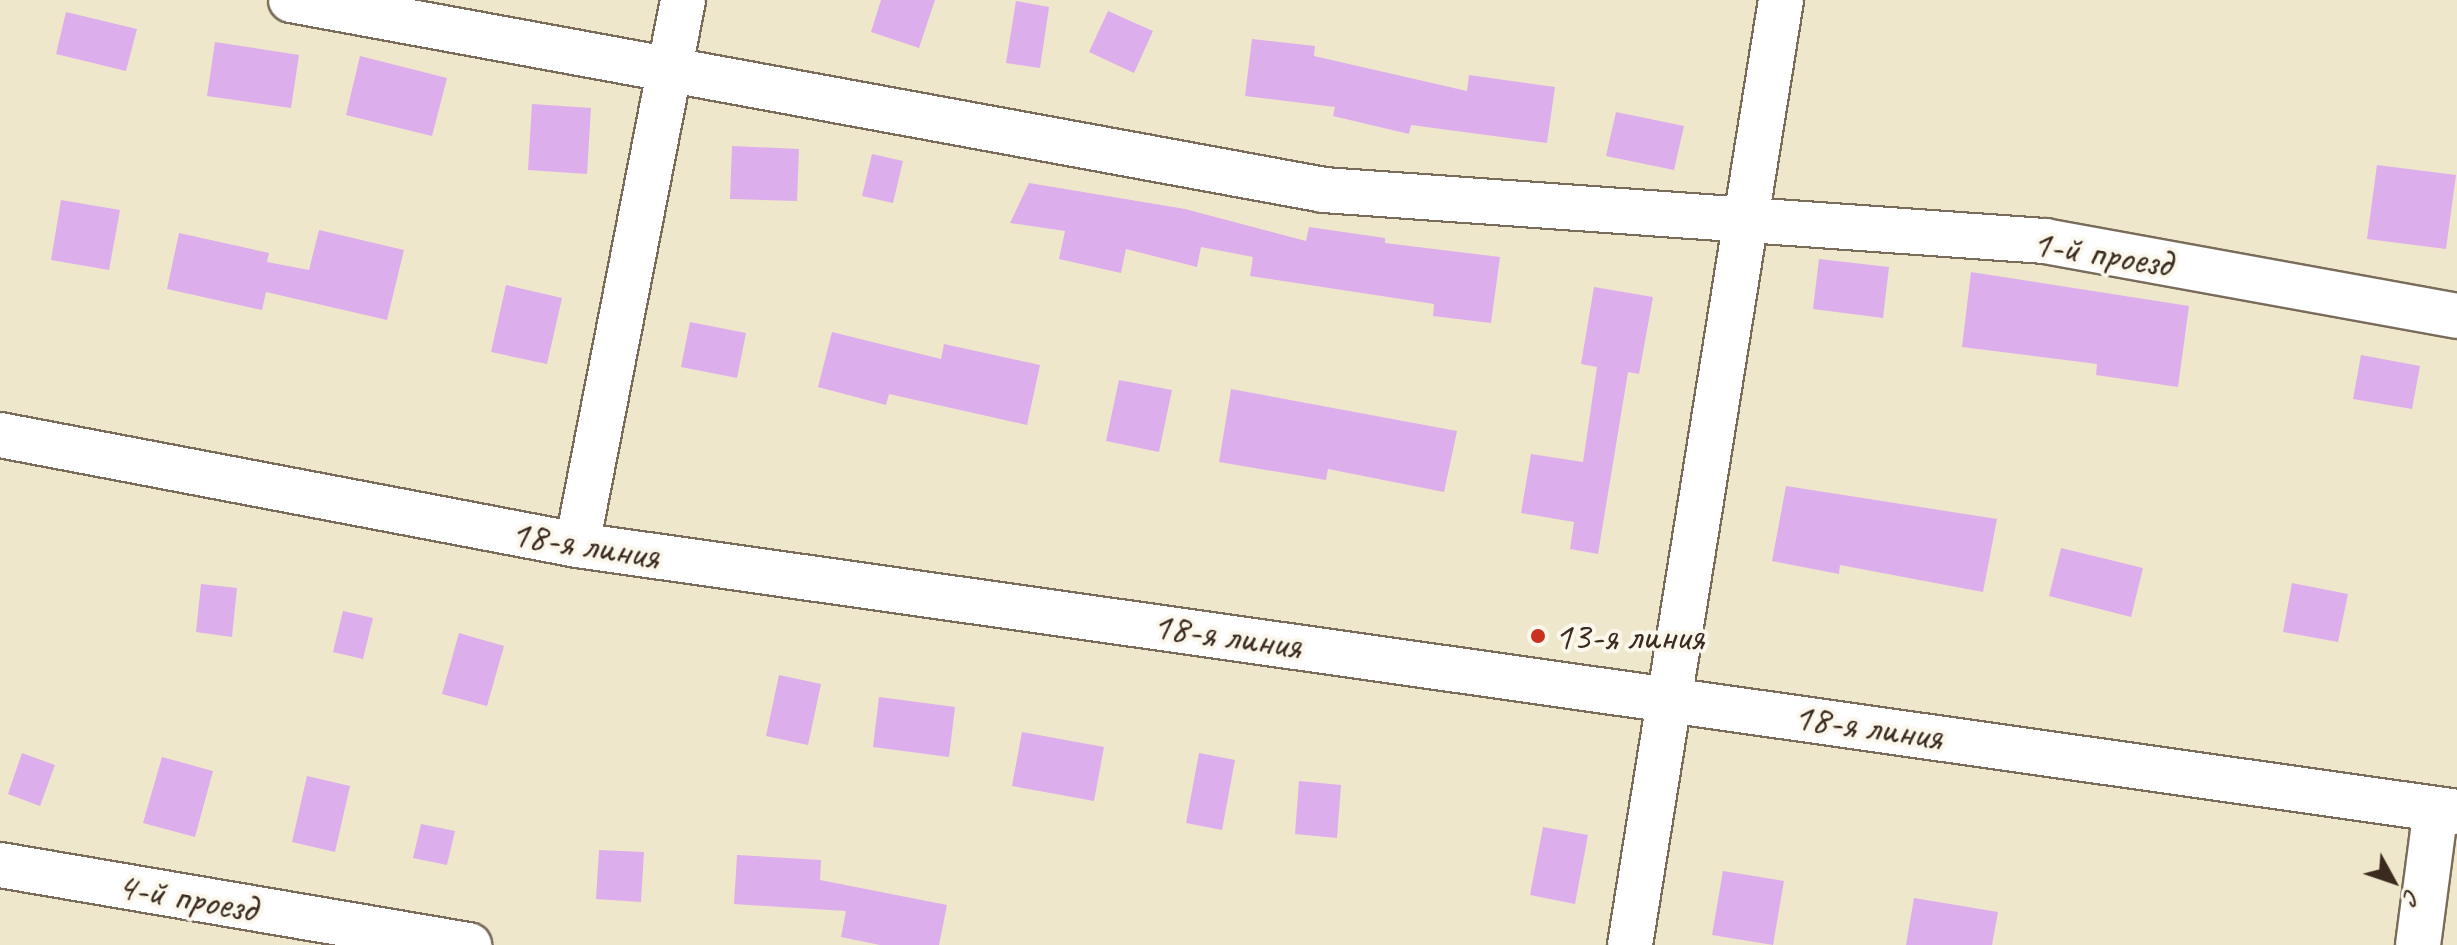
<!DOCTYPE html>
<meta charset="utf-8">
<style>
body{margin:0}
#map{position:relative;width:2457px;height:945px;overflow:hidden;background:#efe7cb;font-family:Caveat,sans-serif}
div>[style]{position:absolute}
.building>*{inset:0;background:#ddaeec}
.roads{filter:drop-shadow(2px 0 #7a6c5b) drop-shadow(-2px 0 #7a6c5b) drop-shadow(0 2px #7a6c5b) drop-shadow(0 -2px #7a6c5b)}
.minor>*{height:44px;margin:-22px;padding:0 22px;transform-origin:22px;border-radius:22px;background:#fff}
.dots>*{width:22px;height:22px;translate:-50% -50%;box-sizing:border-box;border:4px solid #fbf7ec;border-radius:50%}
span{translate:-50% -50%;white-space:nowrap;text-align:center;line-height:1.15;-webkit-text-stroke:8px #fbf7ec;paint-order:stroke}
.street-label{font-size:40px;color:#3b2a1e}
.poi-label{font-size:40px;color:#3b2a1e}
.left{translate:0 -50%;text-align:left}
.north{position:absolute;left:2353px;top:841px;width:80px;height:80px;-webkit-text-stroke:6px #fbf7ec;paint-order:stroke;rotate:130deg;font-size:22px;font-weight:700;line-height:32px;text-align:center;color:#3b2a1e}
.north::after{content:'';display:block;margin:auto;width:28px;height:36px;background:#3b2a1e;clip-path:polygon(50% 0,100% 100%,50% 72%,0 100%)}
</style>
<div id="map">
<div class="building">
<i style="clip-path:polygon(881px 0,935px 0,919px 48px,871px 32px)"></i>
<i style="clip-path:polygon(1016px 1px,1049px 7px,1040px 68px,1006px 63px)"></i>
<i style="clip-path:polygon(1108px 11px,1153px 31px,1134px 73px,1089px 52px)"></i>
<i style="clip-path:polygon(66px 12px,137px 29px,126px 71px,56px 54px)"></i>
<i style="clip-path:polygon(1252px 39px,1315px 46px,1314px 56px,1467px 91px,1469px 75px,1555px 87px,1547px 143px,1411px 125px,1409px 134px,1333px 116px,1335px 107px,1245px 96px)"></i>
<i style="clip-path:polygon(215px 42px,299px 55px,291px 108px,207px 96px)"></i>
<i style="clip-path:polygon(360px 56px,447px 78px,432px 136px,346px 115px)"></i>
<i style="clip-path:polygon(532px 104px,591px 108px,587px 174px,528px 170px)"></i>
<i style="clip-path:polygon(1616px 112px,1684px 126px,1674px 170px,1606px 156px)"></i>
<i style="clip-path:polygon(732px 146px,799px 149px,797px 201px,730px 199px)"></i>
<i style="clip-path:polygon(872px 154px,903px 161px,893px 203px,862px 196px)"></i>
<i style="clip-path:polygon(2377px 165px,2456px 175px,2446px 249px,2367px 239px)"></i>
<i style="clip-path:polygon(1029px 183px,1185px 209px,1306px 241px,1309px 227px,1385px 238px,1385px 243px,1500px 257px,1491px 323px,1433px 316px,1434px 304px,1250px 276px,1253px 257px,1201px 247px,1197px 267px,1126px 249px,1121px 273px,1059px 259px,1065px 231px,1010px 223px)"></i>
<i style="clip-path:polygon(61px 200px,120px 210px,109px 270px,51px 260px)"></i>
<i style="clip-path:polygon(319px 230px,404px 250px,387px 320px,266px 292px,262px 310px,167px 289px,179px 233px,269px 253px,267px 262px,309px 270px)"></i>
<i style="clip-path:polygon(1819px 259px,1889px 267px,1883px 318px,1813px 309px)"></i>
<i style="clip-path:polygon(1971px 272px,2189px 306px,2178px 387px,2096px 375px,2097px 364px,1962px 347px)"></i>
<i style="clip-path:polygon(506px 285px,562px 298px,547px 364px,491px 352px)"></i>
<i style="clip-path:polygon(1594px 287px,1653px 297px,1639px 374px,1628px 372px,1598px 554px,1570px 549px,1574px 522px,1521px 513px,1531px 454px,1583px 462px,1597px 367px,1581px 364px)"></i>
<i style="clip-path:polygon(690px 322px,746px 333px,737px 378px,681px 367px)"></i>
<i style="clip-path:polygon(832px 332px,941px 359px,944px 344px,1040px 365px,1027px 425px,889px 394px,886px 405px,818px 387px)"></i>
<i style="clip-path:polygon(2361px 355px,2420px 366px,2412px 409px,2353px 399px)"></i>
<i style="clip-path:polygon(1119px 380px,1172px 390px,1159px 452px,1106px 441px)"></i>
<i style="clip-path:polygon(1231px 389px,1457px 431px,1444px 492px,1328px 469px,1326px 480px,1219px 462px)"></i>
<i style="clip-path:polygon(1786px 486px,1997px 519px,1983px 592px,1840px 565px,1839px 574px,1772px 561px)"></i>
<i style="clip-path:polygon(2061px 548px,2143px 568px,2131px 617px,2049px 596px)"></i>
<i style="clip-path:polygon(2292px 583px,2348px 594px,2338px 642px,2283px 632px)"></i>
<i style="clip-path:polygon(201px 584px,237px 588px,232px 637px,196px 632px)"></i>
<i style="clip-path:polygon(343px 611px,373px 618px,363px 659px,333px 652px)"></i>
<i style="clip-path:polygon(459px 633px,504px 646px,487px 706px,442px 694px)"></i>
<i style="clip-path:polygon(779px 675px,821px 684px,808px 745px,766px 736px)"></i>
<i style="clip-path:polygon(879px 697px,955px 707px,949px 757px,873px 747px)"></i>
<i style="clip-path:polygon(1022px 732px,1104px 747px,1094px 801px,1012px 786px)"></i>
<i style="clip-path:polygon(22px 753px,55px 765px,40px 806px,8px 794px)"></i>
<i style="clip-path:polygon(1199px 753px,1235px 760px,1222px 830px,1186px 823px)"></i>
<i style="clip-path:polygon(162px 757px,213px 771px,195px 837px,143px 823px)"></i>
<i style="clip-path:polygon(307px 776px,350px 786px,335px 852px,292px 842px)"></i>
<i style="clip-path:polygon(1299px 781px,1341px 785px,1337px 838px,1295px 834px)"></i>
<i style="clip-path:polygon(421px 824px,455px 831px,447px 865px,413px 858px)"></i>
<i style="clip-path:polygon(1543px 827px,1588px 835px,1575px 904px,1530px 895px)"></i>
<i style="clip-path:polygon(599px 850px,644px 852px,641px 902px,596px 899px)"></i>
<i style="clip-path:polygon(737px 855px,821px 860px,820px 880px,947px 905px,939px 945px,880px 945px,841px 937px,846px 911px,734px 904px)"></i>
<i style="clip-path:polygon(1723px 871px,1784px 881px,1773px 945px,1712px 935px)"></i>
<i style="clip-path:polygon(1914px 898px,1998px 912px,1992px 945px,1906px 945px)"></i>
</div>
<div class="roads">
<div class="minor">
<i style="left:291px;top:0;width:1050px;rotate:10.42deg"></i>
<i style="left:1324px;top:190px;width:723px;rotate:4.05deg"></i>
<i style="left:2045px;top:241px;width:419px;rotate:10.3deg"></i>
<i style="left:0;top:435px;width:587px;rotate:10.79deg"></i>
<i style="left:577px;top:545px;width:1899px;rotate:8.08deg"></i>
<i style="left:577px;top:545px;width:555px;rotate:-78.99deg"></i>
<i style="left:0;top:865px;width:476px;rotate:9.7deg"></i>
<i style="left:1630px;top:945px;width:957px;rotate:-80.92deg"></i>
<i style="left:2418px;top:945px;width:137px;rotate:-82.5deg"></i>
</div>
</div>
<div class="dots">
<i style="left:1538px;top:636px;background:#c8321e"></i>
</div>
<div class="street-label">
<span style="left:2102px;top:253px;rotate:9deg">1-й проезд</span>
<span style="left:585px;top:544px;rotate:9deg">18-я линия</span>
<span style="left:1227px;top:635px;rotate:8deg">18-я линия</span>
<span style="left:1868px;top:726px;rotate:8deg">18-я линия</span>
<span style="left:187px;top:897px;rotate:10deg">4-й проезд</span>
</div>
<div class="poi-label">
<span class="left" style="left:1554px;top:636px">13-я линия</span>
</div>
<div class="north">С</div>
</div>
